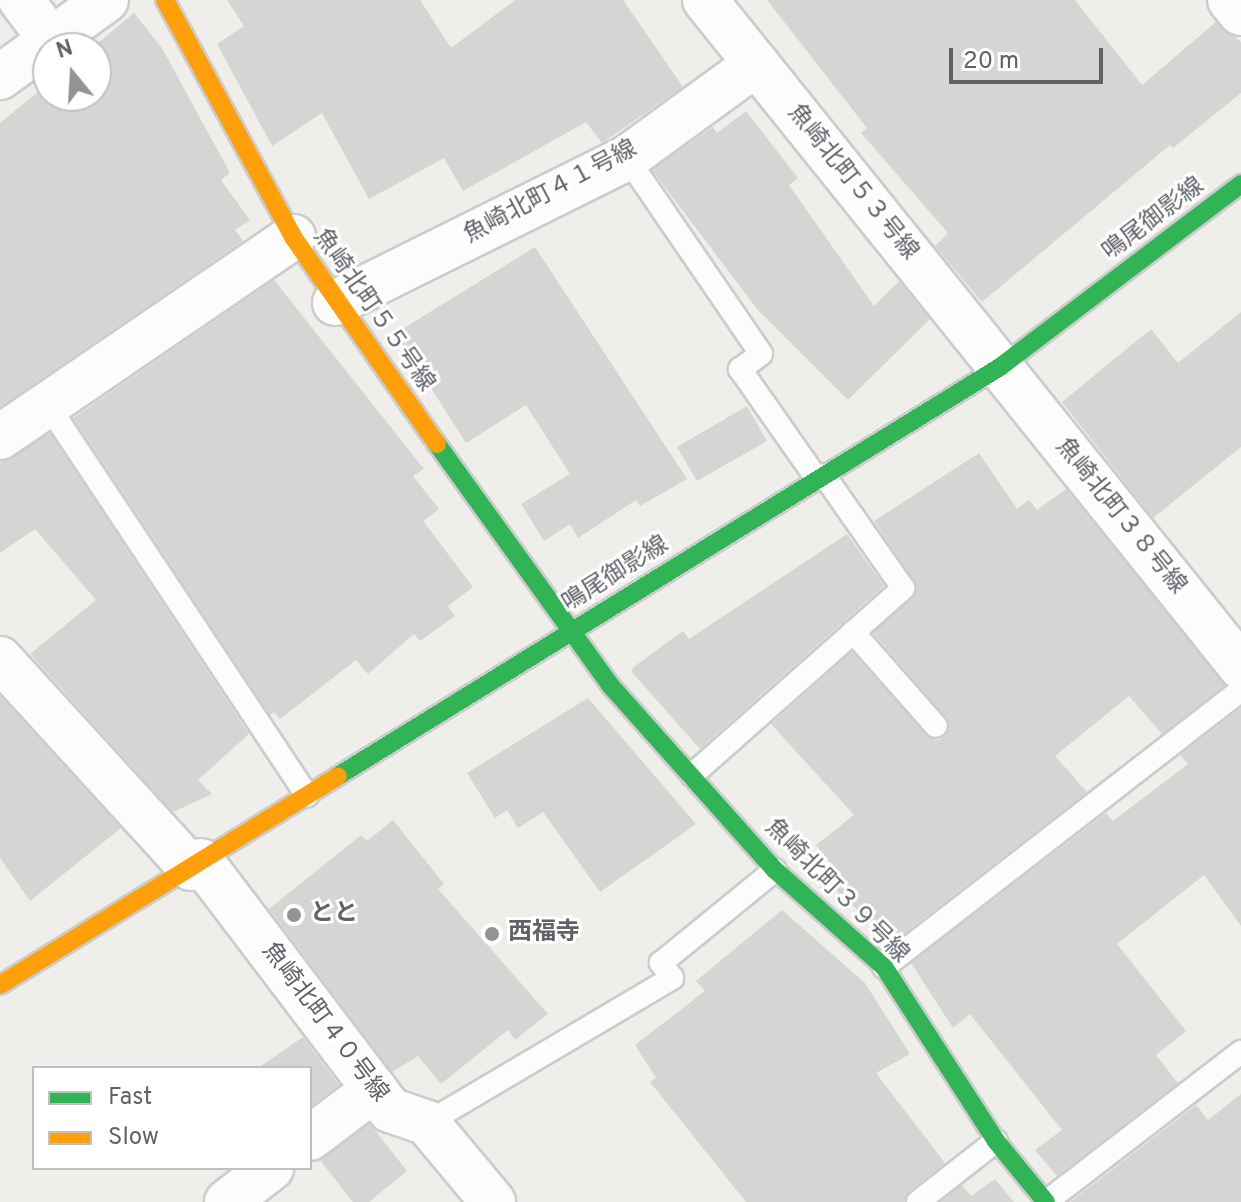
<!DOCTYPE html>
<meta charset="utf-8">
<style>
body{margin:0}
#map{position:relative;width:1241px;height:1202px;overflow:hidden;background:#efeeea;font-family:Overpass,"Noto Sans JP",sans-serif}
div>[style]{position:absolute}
.building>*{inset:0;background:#d6d5d3}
.roads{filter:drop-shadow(2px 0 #cbcccc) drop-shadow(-2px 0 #cbcccc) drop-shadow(0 2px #cbcccc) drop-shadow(0 -2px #cbcccc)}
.lane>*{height:22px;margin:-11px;padding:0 11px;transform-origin:11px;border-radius:11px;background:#fdfcfc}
.street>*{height:44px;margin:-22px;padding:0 22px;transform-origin:22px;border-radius:22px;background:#fdfcfc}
.fast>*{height:18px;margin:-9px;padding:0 9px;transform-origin:9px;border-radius:9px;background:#30b455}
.slow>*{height:18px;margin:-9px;padding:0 9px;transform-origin:9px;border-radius:9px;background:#ff9f0a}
.dots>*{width:22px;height:22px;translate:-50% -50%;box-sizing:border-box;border:4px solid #fff;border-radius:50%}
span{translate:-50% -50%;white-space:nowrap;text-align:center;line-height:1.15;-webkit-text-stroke:6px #fff;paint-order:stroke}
.street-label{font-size:24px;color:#5f6368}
.poi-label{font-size:24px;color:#5f6368;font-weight:700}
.left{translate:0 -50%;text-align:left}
.legend{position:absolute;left:32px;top:1066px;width:280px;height:104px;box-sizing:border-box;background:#fff;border:2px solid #bfc1c3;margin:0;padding:10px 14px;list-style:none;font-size:24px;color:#5f6368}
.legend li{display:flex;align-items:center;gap:16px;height:40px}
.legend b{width:40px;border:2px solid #bfc1c3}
.north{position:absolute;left:32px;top:32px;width:80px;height:80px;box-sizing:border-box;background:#fff;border:2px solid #bfc1c3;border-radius:50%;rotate:342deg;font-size:22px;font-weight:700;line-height:32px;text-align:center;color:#5f6368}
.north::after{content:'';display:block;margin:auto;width:28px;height:36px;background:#919496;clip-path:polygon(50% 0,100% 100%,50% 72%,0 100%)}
.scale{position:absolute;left:949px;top:48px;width:154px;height:36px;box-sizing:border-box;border:4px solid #5f6368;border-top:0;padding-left:10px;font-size:24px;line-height:28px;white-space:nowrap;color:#5f6368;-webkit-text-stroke:6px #fff;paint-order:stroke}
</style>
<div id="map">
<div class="building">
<i style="clip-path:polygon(227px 0,420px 0,451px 48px,515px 0,623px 0,683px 87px,602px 143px,586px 122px,463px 191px,444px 158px,369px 199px,322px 113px,272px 146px,217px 44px,244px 26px)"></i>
<i style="clip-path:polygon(767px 0,1075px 0,1142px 85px,1216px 22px,1241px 42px,1241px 93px,1173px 148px,1170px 145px,982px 302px,935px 246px,948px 233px,861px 133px,867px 128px)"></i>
<i style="clip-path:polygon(134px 13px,162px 48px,230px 173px,221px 180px,250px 220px,235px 230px,243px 241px,0 407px,0 123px,48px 84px,48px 96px,96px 96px,96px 48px,92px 48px)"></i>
<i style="clip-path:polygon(746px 111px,798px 178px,789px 185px,874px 306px,899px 281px,930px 319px,848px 400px,757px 309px,652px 170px,713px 127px,717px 133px)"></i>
<i style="clip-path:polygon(535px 247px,687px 479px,640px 506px,636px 500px,578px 538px,570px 524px,544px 541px,521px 504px,570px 474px,526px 405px,466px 443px,396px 333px)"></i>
<i style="clip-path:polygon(274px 280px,424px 469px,413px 476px,439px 509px,423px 521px,473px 587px,448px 606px,455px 616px,420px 641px,414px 634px,368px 674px,356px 660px,280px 719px,274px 712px,270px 715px,73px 418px)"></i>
<i style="clip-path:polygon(1241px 312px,1241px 447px,1153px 518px,1062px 402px,1151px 329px,1178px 363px)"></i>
<i style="clip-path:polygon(747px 406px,767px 441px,697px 481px,677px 447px)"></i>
<i style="clip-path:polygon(50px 433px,249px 734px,198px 780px,212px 794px,173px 812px,30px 654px,96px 600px,35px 529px,0 553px,0 462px)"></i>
<i style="clip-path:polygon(979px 453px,1017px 509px,1029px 500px,1037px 510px,1066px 489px,1225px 685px,1162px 734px,1129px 696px,1055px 756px,1087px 792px,893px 942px,821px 877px,833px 866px,816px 845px,854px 815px,771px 724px,852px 652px,926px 735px,938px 740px,946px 736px,946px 717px,873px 633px,912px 598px,917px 587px,874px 521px)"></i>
<i style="clip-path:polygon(847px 534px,884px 586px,700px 749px,631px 671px,635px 666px,683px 631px,689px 639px)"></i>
<i style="clip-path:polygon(0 696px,121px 828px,30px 901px,0 858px)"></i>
<i style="clip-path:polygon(588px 698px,696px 824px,600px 892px,543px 812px,518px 828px,507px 810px,495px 818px,467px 773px)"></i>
<i style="clip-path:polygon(1241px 708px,1241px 926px,1204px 875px,1117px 944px,1186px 1031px,1156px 1055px,1178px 1083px,1057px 1176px,1035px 1150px,1062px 1130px,970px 1014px,953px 1028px,911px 963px,1106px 813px,1113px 821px,1188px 764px,1180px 755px)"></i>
<i style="clip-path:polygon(393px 820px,444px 884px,438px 889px,548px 1014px,515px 1040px,508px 1030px,441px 1084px,418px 1056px,392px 1072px,269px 909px,361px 835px,367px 841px)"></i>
<i style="clip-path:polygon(782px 910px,865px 983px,910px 1054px,876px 1073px,945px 1163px,909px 1191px,904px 1202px,746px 1202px,650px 1082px,656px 1078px,635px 1045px,705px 991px,696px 981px)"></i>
<i style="clip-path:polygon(303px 1037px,339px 1085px,310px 1107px,310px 1068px,258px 1068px)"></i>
<i style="clip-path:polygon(1241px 1094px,1241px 1202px,1070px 1202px,1196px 1105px,1208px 1120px)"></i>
<i style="clip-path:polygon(370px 1124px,407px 1171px,369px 1202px,353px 1202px,320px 1160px)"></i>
<i style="clip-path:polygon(995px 1179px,1014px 1202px,941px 1202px,962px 1185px,971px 1196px)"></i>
</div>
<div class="roads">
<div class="lane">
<i style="left:627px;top:158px;width:237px;rotate:55.6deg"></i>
<i style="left:761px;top:354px;width:26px;rotate:144deg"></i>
<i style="left:740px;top:369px;width:134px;rotate:55deg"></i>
<i style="left:47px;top:404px;width:470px;rotate:56.4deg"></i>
<i style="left:853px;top:632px;width:125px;rotate:48.6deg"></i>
<i style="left:692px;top:775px;width:282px;rotate:-41.5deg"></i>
<i style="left:903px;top:588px;width:138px;rotate:-125deg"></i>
<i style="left:884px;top:967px;width:452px;rotate:-37.8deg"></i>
<i style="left:427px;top:1123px;width:285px;rotate:-30.6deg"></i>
<i style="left:672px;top:978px;width:19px;rotate:-126deg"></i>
<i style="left:661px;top:963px;width:147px;rotate:-39.2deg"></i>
<i style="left:918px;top:1202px;width:99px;rotate:-38deg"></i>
<i style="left:1046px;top:1202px;width:246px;rotate:-37.6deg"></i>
</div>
<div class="street">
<i style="left:21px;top:0;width:46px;rotate:52.9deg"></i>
<i style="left:705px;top:0;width:856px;rotate:51.21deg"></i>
<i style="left:1230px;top:0;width:17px;rotate:50deg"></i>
<i style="left:0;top:77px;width:131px;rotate:-36deg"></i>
<i style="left:335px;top:303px;width:326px;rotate:-26.4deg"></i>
<i style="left:627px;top:158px;width:160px;rotate:-36.1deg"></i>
<i style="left:0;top:437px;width:355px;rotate:-34.3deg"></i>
<i style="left:0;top:659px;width:283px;rotate:47.6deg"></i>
<i style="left:201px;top:861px;width:313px;rotate:52.8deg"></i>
<i style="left:390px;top:1110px;width:39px;rotate:19deg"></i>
<i style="left:427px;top:1123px;width:103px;rotate:50.1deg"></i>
<i style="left:310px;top:1138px;width:81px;rotate:-37deg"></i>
<i style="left:227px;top:1202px;width:56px;rotate:-37.7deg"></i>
</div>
<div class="fast">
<i style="left:437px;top:444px;width:297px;rotate:54.3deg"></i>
<i style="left:610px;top:685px;width:248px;rotate:48.3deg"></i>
<i style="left:775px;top:870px;width:146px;rotate:41.7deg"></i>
<i style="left:884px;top:967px;width:207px;rotate:57.2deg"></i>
<i style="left:996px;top:1141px;width:79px;rotate:50.7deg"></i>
<i style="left:338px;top:776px;width:778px;rotate:-31.71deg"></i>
<i style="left:1000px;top:367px;width:303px;rotate:-37.2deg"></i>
</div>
<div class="slow">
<i style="left:165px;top:0;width:269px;rotate:61.6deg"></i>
<i style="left:293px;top:237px;width:252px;rotate:55.2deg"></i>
<i style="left:0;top:985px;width:397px;rotate:-31.7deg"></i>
</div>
</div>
<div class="dots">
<i style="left:294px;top:915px;background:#919496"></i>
<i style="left:492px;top:934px;background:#919496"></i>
</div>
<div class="street-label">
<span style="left:852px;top:183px;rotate:51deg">魚崎北町５３号線</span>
<span style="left:551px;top:193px;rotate:-28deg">魚崎北町４１号線</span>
<span style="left:1154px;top:220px;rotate:-37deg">鳴尾御影線</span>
<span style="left:373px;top:311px;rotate:55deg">魚崎北町５５号線</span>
<span style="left:1120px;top:517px;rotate:51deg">魚崎北町３８号線</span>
<span style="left:616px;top:575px;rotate:-32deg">鳴尾御影線</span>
<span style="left:836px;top:892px;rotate:45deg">魚崎北町３９号線</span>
<span style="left:324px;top:1023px;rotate:53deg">魚崎北町４０号線</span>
</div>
<div class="poi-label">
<span class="left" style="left:310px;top:915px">とと</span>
<span class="left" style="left:508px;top:934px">西福寺</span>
</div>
<ul class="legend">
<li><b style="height:10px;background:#30b455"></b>Fast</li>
<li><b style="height:10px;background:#ff9f0a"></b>Slow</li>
</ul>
<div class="north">N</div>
<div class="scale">20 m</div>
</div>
